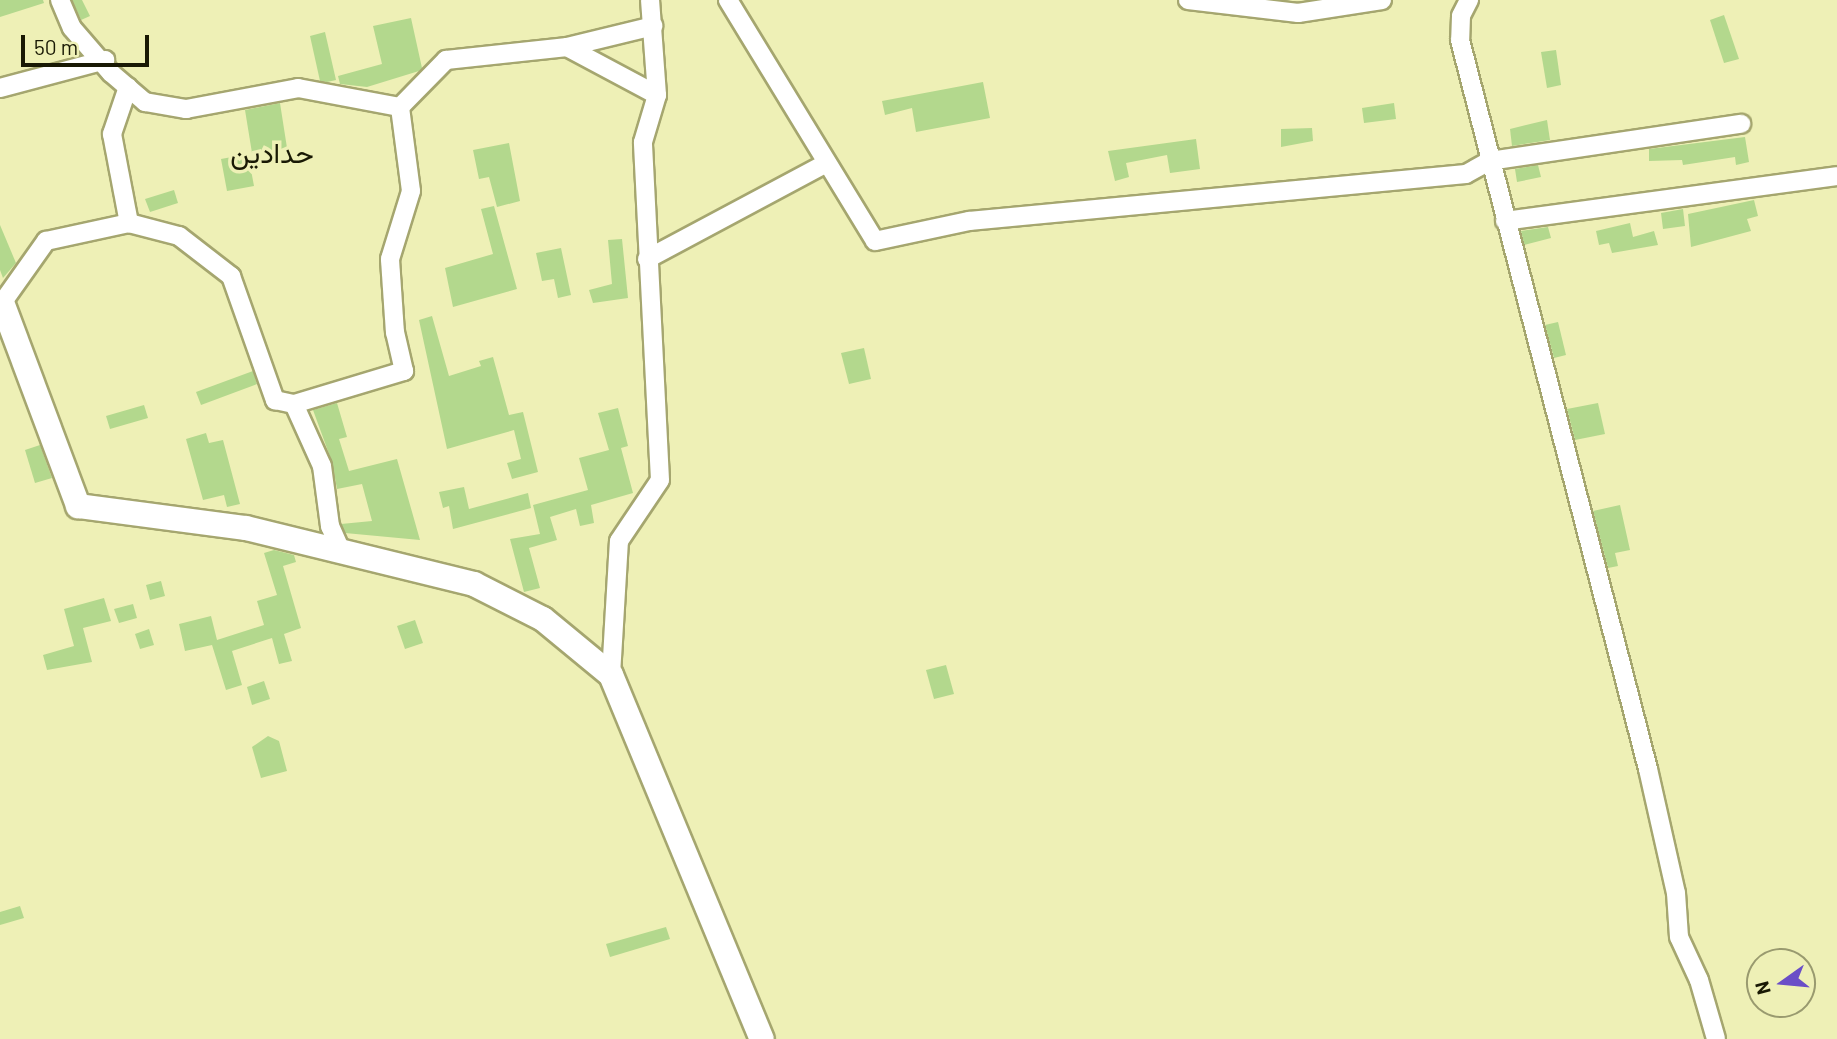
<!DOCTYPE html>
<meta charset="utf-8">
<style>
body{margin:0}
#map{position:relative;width:1837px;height:1039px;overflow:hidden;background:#eef0b6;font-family:Barlow,Vazirmatn,sans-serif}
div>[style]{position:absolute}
.building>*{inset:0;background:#b3d88d}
.roads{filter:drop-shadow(2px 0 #a5a66f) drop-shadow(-2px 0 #a5a66f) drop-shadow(0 2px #a5a66f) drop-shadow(0 -2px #a5a66f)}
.street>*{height:18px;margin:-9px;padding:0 9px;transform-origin:9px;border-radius:9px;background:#fff}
.secondary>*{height:24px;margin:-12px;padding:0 12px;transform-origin:12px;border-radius:12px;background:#fff}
span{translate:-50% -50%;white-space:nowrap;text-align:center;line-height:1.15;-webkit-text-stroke:7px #eef0b6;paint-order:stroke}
.quarter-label{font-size:28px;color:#191904}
.north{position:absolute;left:1746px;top:948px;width:70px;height:70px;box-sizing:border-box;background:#eef0b6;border:2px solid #999a6f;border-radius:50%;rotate:255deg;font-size:19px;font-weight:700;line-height:28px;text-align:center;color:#191904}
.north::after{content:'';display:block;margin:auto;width:24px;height:32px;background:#6a4ec7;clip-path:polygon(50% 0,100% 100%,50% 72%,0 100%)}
.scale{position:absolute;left:21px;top:35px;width:128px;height:32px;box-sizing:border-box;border:4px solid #191904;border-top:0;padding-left:9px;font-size:21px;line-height:24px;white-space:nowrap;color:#191904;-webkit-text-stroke:5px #eef0b6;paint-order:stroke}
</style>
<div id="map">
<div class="building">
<i style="clip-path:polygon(0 0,43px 0,44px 3px,0 17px)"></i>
<i style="clip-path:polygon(72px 0,82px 0,90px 16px,81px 20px)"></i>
<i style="clip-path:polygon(1724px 15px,1739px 59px,1724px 63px,1710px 20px)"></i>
<i style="clip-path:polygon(411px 18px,422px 68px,419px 71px,367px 87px,340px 84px,338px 76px,382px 64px,373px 26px)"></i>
<i style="clip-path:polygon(325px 32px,336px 80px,327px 82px,320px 81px,310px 36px)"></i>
<i style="clip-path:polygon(1556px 50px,1561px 85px,1547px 88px,1541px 52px)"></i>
<i style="clip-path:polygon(983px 82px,990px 118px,916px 132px,912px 108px,885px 115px,882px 101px)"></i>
<i style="clip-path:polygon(280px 103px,287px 148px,252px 153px,245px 110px)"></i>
<i style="clip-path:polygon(1394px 103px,1396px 119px,1364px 123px,1362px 108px)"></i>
<i style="clip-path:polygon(1547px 120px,1550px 140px,1512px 146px,1510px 129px)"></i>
<i style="clip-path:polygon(1312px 128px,1313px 141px,1281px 147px,1281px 129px)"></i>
<i style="clip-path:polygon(1745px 137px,1749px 162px,1736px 165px,1735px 157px,1683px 165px,1682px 160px,1649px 161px,1649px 149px)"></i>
<i style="clip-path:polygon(1196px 139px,1200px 169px,1170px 173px,1167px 155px,1126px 163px,1129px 177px,1115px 181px,1108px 151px)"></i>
<i style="clip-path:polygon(509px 143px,520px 201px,497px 207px,489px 177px,479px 179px,473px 150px)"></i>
<i style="clip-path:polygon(248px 154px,254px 186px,227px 191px,221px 159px)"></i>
<i style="clip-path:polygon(1538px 165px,1541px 177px,1517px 182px,1515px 169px)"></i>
<i style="clip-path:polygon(174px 190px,178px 203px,150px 212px,145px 199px)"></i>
<i style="clip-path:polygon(1754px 200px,1758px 216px,1747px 219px,1751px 231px,1691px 247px,1688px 214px)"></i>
<i style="clip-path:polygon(494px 206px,517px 289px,453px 307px,445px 268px,493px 254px,481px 209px)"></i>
<i style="clip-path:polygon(1683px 209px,1685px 226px,1663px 229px,1661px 213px)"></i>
<i style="clip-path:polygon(1630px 223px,1633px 237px,1654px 231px,1658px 245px,1612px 253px,1609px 243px,1599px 245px,1596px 231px)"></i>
<i style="clip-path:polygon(0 225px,16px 263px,3px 278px,0 270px)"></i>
<i style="clip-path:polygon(1548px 227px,1551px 238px,1524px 245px,1521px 231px)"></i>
<i style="clip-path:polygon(622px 239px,628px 298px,593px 303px,589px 290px,612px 284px,608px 240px)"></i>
<i style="clip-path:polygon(561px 248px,571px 295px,558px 298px,554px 279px,542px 281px,536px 253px)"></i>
<i style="clip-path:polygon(432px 316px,449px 376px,481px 366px,479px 361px,493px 357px,509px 415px,523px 412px,538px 472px,512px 479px,507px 463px,521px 459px,514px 430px,447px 449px,419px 320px)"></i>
<i style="clip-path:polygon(1558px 322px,1566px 355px,1554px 358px,1545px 325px)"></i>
<i style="clip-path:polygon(864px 348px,871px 379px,849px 384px,841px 353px)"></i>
<i style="clip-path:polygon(253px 371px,257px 384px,201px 405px,196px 392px)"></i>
<i style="clip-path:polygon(337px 403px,347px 437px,339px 439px,349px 471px,397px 459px,420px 540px,345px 533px,341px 524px,372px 521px,362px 484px,337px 489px,332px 462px,313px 410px)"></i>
<i style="clip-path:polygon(1598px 403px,1605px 434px,1575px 440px,1567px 409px)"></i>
<i style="clip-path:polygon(144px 405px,148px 418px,110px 429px,106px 416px)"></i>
<i style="clip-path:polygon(618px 408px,628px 446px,621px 448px,633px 493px,591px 505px,594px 523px,580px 526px,576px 509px,550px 517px,557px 540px,529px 548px,540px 588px,524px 592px,510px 539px,540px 534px,533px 505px,588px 490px,579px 458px,609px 450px,598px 413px)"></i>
<i style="clip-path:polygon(206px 433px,209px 443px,223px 440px,240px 504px,227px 507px,224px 495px,203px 500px,186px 439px)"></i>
<i style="clip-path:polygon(40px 445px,52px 478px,35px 483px,25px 450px)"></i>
<i style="clip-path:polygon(464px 487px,469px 509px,528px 493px,531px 508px,453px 529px,449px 506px,443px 508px,439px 492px)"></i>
<i style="clip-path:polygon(1620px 505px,1630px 550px,1615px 553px,1618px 566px,1608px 568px,1593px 511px)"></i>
<i style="clip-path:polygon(274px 550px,294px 555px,296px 562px,283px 566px,301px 628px,284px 634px,292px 661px,279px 664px,272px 638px,232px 651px,242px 685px,226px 690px,212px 645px,185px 651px,179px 624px,211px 616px,217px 640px,264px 625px,257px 601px,277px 595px,264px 553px)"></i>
<i style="clip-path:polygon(161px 581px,165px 596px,150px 600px,146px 585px)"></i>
<i style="clip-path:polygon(104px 598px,111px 621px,83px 628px,92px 662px,47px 670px,43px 655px,74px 646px,64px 609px)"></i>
<i style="clip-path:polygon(133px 604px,137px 618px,119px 623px,114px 609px)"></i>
<i style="clip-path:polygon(415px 620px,423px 643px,405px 649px,397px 626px)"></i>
<i style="clip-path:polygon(149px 629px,154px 645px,140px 649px,135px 634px)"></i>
<i style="clip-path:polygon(946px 665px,954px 694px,934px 699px,926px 670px)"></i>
<i style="clip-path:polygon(264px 681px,270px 699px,252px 705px,247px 687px)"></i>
<i style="clip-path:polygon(268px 736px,279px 741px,287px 771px,261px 778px,252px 747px)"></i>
<i style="clip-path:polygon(20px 906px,24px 918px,0 925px,0 912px)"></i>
<i style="clip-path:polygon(666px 927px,670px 939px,610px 957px,606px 944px)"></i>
</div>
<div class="roads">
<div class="street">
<i style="left:60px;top:0;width:30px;rotate:67deg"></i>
<i style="left:72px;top:28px;width:60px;rotate:49.1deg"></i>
<i style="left:111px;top:73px;width:45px;rotate:40.5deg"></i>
<i style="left:145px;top:102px;width:42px;rotate:9.7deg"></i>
<i style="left:186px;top:109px;width:114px;rotate:-10.6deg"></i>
<i style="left:298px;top:88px;width:104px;rotate:10.6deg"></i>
<i style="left:400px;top:107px;width:66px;rotate:-45.6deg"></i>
<i style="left:446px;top:60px;width:122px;rotate:-6.1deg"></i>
<i style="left:567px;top:47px;width:89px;rotate:-13.7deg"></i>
<i style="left:728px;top:0;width:282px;rotate:58.6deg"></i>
<i style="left:875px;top:241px;width:96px;rotate:-12deg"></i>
<i style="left:969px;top:221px;width:499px;rotate:-5.4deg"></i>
<i style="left:1466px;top:174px;width:26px;rotate:-29deg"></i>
<i style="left:1489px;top:161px;width:255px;rotate:-8.4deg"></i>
<i style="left:1188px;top:0;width:111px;rotate:6.7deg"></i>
<i style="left:1298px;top:13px;width:85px;rotate:-8.8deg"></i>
<i style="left:1469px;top:0;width:18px;rotate:117deg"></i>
<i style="left:1461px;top:16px;width:24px;rotate:92deg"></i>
<i style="left:1460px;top:40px;width:753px;rotate:75.54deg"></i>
<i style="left:1648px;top:769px;width:127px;rotate:77.3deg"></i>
<i style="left:1676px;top:893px;width:44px;rotate:86.1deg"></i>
<i style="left:1679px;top:937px;width:47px;rotate:65.1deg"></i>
<i style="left:1699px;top:980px;width:61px;rotate:73.9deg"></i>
<i style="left:567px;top:47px;width:102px;rotate:28.1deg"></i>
<i style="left:128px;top:87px;width:50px;rotate:108.8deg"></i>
<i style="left:112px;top:134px;width:91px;rotate:79.2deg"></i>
<i style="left:0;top:88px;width:109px;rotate:-14.9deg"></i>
<i style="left:1505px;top:221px;width:335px;rotate:-7.7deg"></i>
<i style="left:647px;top:259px;width:204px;rotate:-28.1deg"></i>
<i style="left:0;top:306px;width:80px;rotate:-54.7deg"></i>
<i style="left:46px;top:241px;width:85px;rotate:-12.2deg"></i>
<i style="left:129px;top:223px;width:52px;rotate:14.6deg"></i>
<i style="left:179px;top:236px;width:66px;rotate:37.6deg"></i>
<i style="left:231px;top:276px;width:132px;rotate:70.5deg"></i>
<i style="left:275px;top:400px;width:19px;rotate:12deg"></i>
<i style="left:294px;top:404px;width:115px;rotate:-16.7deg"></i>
<i style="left:404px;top:371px;width:39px;rotate:-103deg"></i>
<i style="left:395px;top:333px;width:74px;rotate:-93.9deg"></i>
<i style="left:390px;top:259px;width:71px;rotate:-72.8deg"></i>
<i style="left:411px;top:191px;width:85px;rotate:-97.5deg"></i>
<i style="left:294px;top:404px;width:68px;rotate:65.7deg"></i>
<i style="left:322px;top:466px;width:61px;rotate:82.4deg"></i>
<i style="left:330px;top:526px;width:27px;rotate:66deg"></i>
<i style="left:611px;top:675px;width:134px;rotate:-86.6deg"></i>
<i style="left:619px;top:541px;width:73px;rotate:-56.1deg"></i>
<i style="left:660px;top:480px;width:338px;rotate:-92.9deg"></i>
<i style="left:643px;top:142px;width:49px;rotate:-73.4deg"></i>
<i style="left:657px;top:95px;width:95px;rotate:-94.2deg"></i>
</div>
<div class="secondary">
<i style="left:3px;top:305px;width:215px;rotate:69.5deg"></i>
<i style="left:78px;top:506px;width:169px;rotate:7.5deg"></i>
<i style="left:246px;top:528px;width:235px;rotate:13.8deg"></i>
<i style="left:474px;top:584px;width:77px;rotate:26.9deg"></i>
<i style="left:543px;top:619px;width:88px;rotate:39.5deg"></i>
<i style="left:611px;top:675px;width:394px;rotate:67.5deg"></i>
</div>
</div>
<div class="quarter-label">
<span style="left:272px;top:152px">حدادين</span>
</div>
<div class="north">N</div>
<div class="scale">50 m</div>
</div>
